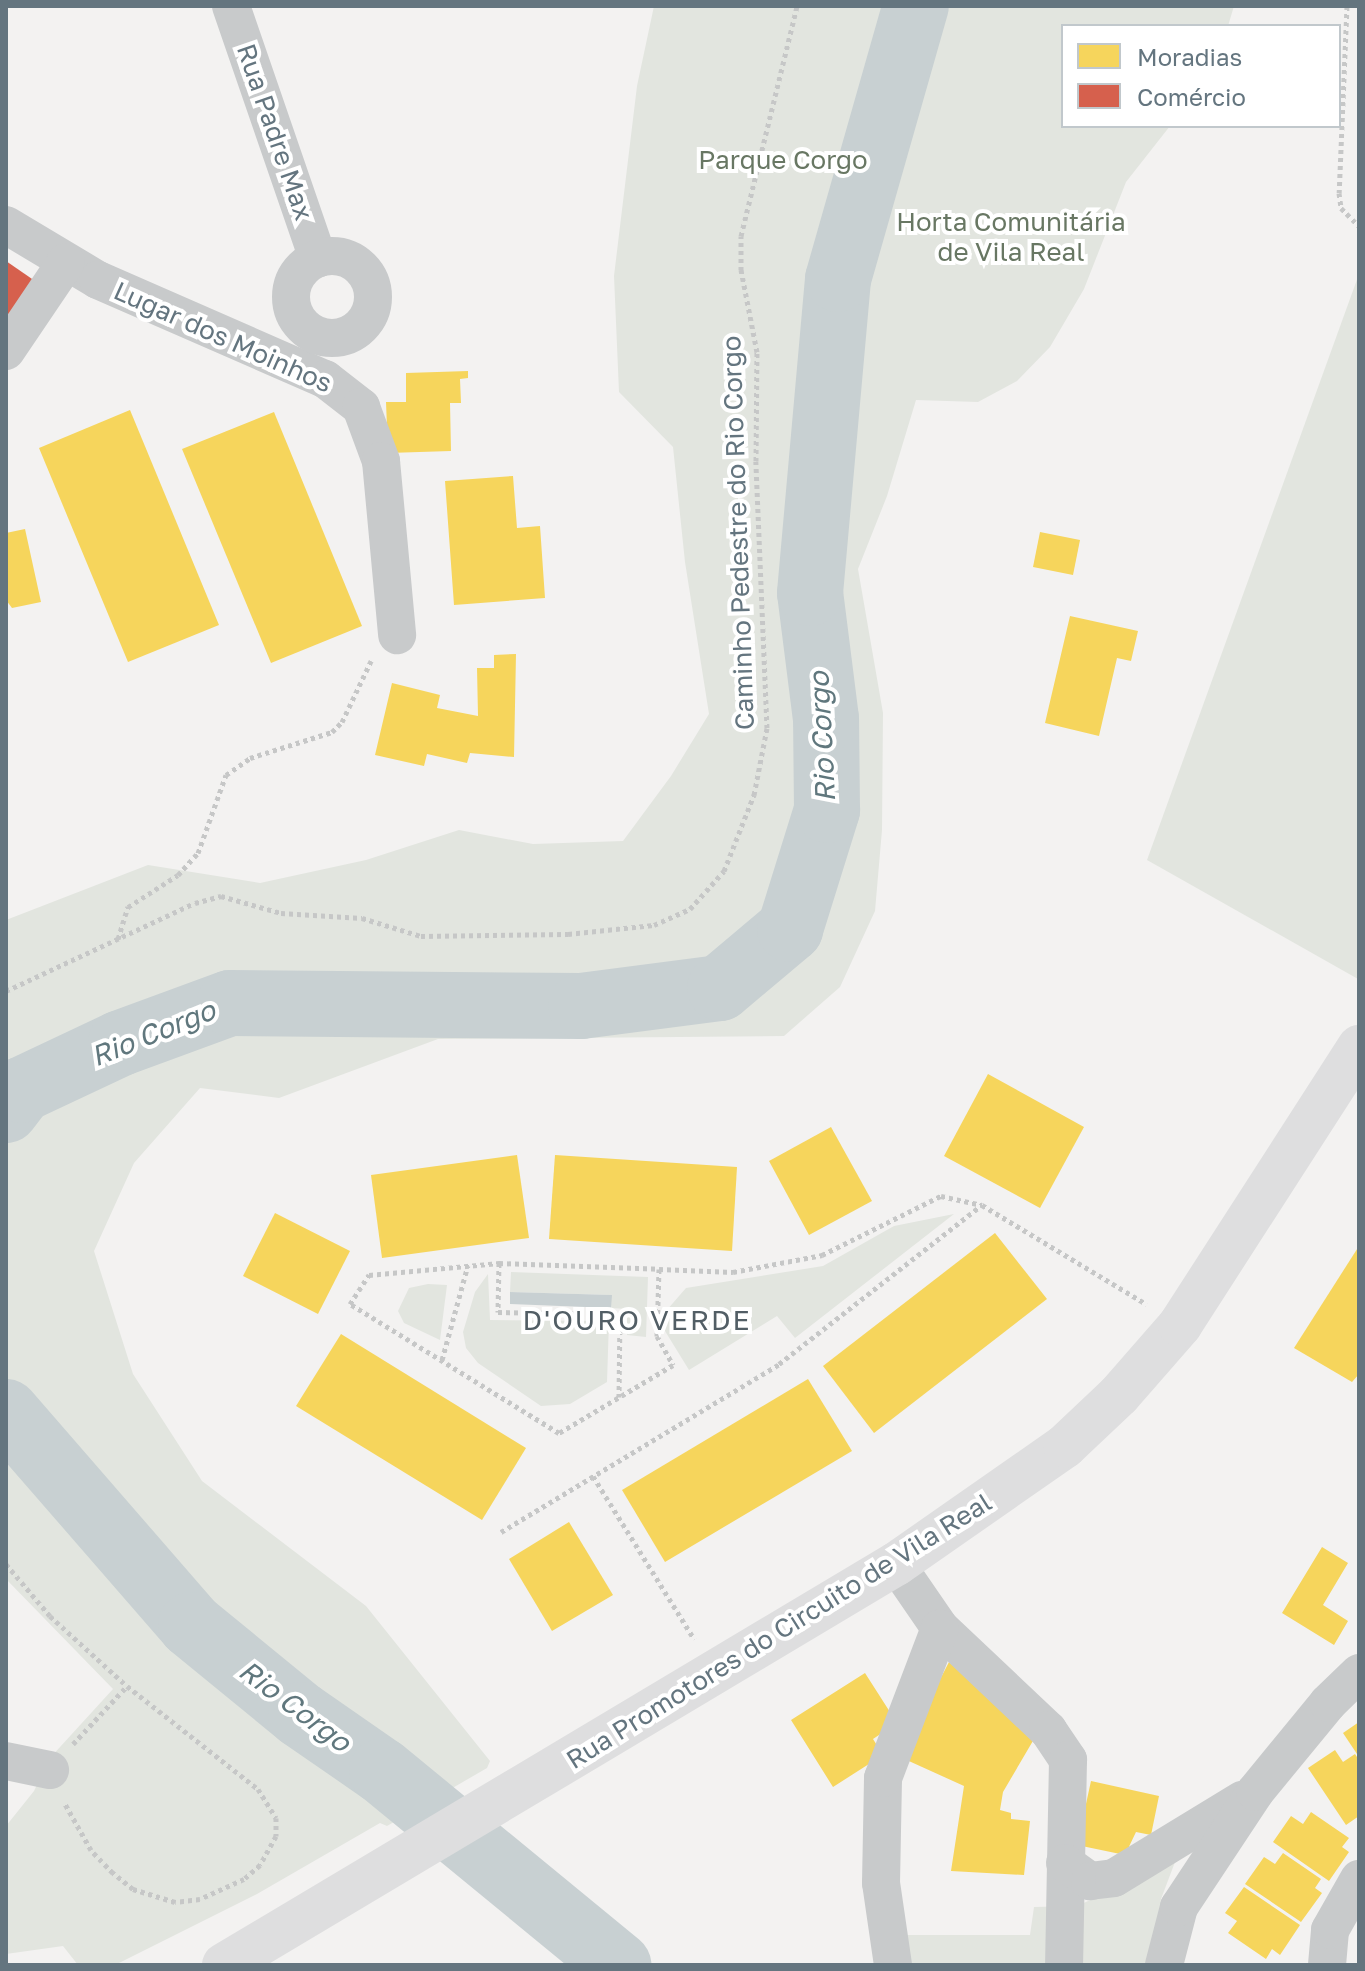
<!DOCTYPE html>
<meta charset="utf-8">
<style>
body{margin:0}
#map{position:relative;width:1365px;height:1971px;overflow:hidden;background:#f3f2f1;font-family:"Golos Text",sans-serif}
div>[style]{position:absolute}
.green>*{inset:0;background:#e2e5df}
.water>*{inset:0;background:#c8d0d2}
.homes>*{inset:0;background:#f6d55c}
.shops>*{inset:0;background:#d6604d}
.river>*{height:66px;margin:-33px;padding:0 33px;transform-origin:33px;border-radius:33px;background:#c8d0d2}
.path>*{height:5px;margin-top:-2.5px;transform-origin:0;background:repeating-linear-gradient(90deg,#c6c7c7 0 4px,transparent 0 8px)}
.minor>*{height:38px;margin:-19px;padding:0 19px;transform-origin:19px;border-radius:19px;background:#c8cacb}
.minor>.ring{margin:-19px;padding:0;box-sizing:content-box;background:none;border:38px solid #c8cacb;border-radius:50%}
.major>*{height:44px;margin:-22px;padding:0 22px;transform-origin:22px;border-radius:22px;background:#dededf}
span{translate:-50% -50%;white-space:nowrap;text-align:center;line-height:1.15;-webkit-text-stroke:8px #fff;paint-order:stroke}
.street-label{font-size:26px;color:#64757f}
.park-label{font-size:26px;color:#687763}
.water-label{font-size:28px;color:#60777d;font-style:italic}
.neighbourhood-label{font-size:28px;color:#525e65;letter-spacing:2px}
.frame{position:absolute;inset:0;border:8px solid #64757f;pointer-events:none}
.legend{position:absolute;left:1061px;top:24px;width:280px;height:104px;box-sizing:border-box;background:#fff;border:2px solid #c1c8cc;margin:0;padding:10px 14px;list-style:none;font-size:24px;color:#64757f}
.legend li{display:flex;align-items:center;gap:16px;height:40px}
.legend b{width:40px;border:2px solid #c1c8cc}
</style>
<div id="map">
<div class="green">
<i style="clip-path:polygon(654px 6px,1234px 6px,1228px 26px,1063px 26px,1063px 126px,1170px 126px,1126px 182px,1084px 289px,1050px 347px,1017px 381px,978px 402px,916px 400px,887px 496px,858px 569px,883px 713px,882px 830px,875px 911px,840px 987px,784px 1036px,438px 1039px,279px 1098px,200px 1088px,134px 1163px,94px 1251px,133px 1374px,202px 1481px,366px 1606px,490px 1761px,487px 1768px,387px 1826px,380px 1823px,257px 1894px,115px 1965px,78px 1965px,63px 1946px,6px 1954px,6px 1826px,34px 1791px,50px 1758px,113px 1689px,6px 1579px,6px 920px,148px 865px,260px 883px,366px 860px,459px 830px,533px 844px,623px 841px,671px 776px,709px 714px,685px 562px,673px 447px,619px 392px,614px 276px,637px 86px)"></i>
<i style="clip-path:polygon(1359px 274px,1359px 977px,1358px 979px,1147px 860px)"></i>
<i style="clip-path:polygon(954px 1214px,795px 1338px,777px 1316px,689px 1370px,665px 1331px,666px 1311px,686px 1288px,823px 1266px,894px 1226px)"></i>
<i style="clip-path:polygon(511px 1272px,648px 1277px,646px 1337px,627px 1335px,627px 1309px,611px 1308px,611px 1295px,510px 1292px)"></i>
<i style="clip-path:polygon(488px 1274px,490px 1320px,609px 1321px,607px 1382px,570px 1404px,541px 1406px,478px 1363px,466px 1348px,463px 1332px,475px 1292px)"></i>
<i style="clip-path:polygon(428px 1284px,447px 1285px,440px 1340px,404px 1323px,398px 1311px,409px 1288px)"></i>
<i style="clip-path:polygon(1175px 1862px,1161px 1899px,1155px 1965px,899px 1965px,895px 1935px,1030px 1935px,1034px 1907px,1077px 1906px)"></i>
</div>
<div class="water">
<i style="clip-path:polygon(510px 1292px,612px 1295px,611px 1308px,510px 1304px)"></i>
</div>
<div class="homes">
<i style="clip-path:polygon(468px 371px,468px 378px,460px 379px,461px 403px,450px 403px,451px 451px,388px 453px,386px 402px,406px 402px,406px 373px)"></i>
<i style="clip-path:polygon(130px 410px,219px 625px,128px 662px,39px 448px)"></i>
<i style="clip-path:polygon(274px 412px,362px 626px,271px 663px,182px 449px)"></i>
<i style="clip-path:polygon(513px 476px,517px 528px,540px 526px,545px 598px,454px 605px,445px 481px)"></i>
<i style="clip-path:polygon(25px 529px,41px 602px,12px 608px,6px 600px,6px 533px)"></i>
<i style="clip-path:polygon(1040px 532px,1080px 540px,1073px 575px,1033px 567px)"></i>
<i style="clip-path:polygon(1070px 616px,1138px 631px,1131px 661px,1117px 658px,1099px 736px,1045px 723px)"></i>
<i style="clip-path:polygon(516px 654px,514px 757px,470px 753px,467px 763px,427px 754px,424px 766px,375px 755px,392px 683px,440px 695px,437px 708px,478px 716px,477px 668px,494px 668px,494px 655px)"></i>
<i style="clip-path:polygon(988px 1074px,1084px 1127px,1040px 1208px,944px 1156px)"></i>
<i style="clip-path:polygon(831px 1127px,872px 1201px,809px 1235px,769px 1161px)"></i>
<i style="clip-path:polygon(517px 1155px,529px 1238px,382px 1258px,371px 1175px)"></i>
<i style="clip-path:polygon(555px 1155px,737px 1167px,732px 1251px,549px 1239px)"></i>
<i style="clip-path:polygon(275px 1213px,350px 1251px,318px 1314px,243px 1276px)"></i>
<i style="clip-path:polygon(995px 1233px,1047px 1299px,874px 1433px,823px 1366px)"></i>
<i style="clip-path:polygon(1359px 1246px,1359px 1374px,1352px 1382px,1294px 1348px)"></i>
<i style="clip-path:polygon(341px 1334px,526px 1448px,482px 1520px,296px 1406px)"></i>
<i style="clip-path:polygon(808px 1379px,852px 1451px,665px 1562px,622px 1490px)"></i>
<i style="clip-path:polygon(569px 1522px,613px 1595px,552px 1631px,509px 1559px)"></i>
<i style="clip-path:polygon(1322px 1547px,1348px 1563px,1323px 1605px,1348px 1621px,1334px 1645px,1282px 1613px)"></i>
<i style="clip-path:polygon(949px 1662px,1037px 1734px,1003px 1792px,1000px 1810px,1011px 1813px,1011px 1819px,1030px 1821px,1024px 1875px,951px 1871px,964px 1786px,900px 1757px)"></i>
<i style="clip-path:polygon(865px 1673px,897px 1723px,873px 1739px,883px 1755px,833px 1787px,791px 1720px)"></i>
<i style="clip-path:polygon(1359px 1722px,1359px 1757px,1343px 1733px)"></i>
<i style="clip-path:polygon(1335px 1750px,1343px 1762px,1355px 1754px,1359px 1760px,1359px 1816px,1346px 1825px,1308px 1768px)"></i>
<i style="clip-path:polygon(1091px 1781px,1159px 1796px,1151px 1835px,1136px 1832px,1125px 1855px,1077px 1845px)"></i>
<i style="clip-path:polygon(1311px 1812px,1349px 1838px,1342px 1847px,1349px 1852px,1329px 1881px,1273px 1842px,1291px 1816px,1303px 1824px)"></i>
<i style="clip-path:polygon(1283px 1853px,1321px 1879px,1315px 1888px,1322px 1893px,1301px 1922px,1245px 1884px,1264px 1857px,1275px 1864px)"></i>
<i style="clip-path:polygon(1244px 1887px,1300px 1925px,1280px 1955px,1272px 1949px,1266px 1959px,1228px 1933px,1237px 1921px,1225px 1913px)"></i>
</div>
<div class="shops">
<i style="clip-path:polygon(6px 261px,35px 281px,6px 322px)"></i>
</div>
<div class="river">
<i style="left:6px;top:1110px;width:25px;rotate:-53deg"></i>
<i style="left:21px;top:1090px;width:110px;rotate:-25.2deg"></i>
<i style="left:121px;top:1043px;width:116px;rotate:-20.2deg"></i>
<i style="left:230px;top:1003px;width:351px;rotate:0.5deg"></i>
<i style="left:581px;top:1006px;width:140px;rotate:-7.4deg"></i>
<i style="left:720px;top:988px;width:92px;rotate:-40.1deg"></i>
<i style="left:790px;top:929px;width:125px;rotate:-72.7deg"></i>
<i style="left:827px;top:810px;width:91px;rotate:-90.6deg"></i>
<i style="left:826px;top:719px;width:127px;rotate:-97.2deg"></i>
<i style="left:810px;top:593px;width:315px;rotate:-84.9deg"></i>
<i style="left:838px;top:279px;width:284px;rotate:-74.1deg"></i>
<i style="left:6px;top:1412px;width:282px;rotate:49deg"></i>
<i style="left:191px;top:1625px;width:142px;rotate:39.3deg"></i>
<i style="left:301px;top:1715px;width:98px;rotate:34.7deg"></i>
<i style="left:382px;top:1771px;width:306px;rotate:39.4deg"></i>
</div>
<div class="path">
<i style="left:1347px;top:6px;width:187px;rotate:92.4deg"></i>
<i style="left:1339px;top:193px;width:15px;rotate:82deg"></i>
<i style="left:1341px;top:208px;width:25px;rotate:45deg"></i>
<i style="left:118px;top:939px;width:34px;rotate:-73deg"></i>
<i style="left:128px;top:907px;width:59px;rotate:-32.6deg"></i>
<i style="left:178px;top:875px;width:30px;rotate:-48deg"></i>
<i style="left:198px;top:853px;width:83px;rotate:-70.3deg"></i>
<i style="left:226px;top:775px;width:29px;rotate:-35deg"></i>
<i style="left:250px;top:758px;width:86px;rotate:-17.6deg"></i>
<i style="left:332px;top:732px;width:14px;rotate:-45deg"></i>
<i style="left:342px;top:722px;width:68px;rotate:-64.6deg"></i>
<i style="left:6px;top:991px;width:208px;rotate:-25deg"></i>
<i style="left:195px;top:903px;width:27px;rotate:-15deg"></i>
<i style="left:221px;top:896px;width:62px;rotate:15.8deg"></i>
<i style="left:281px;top:913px;width:81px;rotate:3.5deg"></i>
<i style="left:362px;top:918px;width:62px;rotate:17deg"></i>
<i style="left:421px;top:936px;width:147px;rotate:-0.8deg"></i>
<i style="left:568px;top:934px;width:86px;rotate:-6deg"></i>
<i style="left:654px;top:925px;width:39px;rotate:-24deg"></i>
<i style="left:690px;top:909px;width:51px;rotate:-48.2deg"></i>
<i style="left:724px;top:871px;width:82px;rotate:-68.5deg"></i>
<i style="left:754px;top:795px;width:68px;rotate:-79deg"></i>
<i style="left:767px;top:728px;width:267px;rotate:-92.4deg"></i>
<i style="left:756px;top:461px;width:109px;rotate:-89.5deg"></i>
<i style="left:757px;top:352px;width:84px;rotate:-101deg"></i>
<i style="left:741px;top:270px;width:34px;rotate:-90deg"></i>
<i style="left:741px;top:236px;width:237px;rotate:-76.3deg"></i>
<i style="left:499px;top:1263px;width:49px;rotate:91.2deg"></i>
<i style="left:498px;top:1312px;width:122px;rotate:0.9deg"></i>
<i style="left:620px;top:1314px;width:83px;rotate:90.7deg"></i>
<i style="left:659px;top:1269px;width:67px;rotate:91.7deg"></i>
<i style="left:657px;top:1336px;width:33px;rotate:61deg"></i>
<i style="left:673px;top:1365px;width:133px;rotate:149.2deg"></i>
<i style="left:559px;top:1433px;width:246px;rotate:-148.3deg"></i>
<i style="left:350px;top:1304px;width:35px;rotate:-57deg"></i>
<i style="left:369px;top:1275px;width:131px;rotate:-5.3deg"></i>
<i style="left:499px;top:1263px;width:160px;rotate:2.1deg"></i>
<i style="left:659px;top:1269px;width:74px;rotate:2.3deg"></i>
<i style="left:733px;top:1272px;width:91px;rotate:-10.8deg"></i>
<i style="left:822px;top:1255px;width:133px;rotate:-26.4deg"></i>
<i style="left:941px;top:1196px;width:42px;rotate:12.4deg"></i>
<i style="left:442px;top:1360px;width:98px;rotate:-74.7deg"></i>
<i style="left:593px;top:1476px;width:192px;rotate:58.2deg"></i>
<i style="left:501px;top:1532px;width:325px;rotate:-31.1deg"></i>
<i style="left:779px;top:1364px;width:258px;rotate:-38.1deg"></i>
<i style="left:982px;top:1205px;width:192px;rotate:31.1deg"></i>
<i style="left:6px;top:1564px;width:68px;rotate:49.8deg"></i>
<i style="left:50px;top:1616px;width:104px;rotate:42.3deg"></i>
<i style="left:127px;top:1686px;width:167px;rotate:38.2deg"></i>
<i style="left:258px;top:1789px;width:34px;rotate:58deg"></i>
<i style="left:276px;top:1818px;width:18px;rotate:90deg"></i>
<i style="left:276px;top:1836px;width:33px;rotate:119deg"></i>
<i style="left:260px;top:1865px;width:21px;rotate:139deg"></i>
<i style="left:244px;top:1879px;width:48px;rotate:155.6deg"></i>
<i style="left:200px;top:1899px;width:25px;rotate:173deg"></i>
<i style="left:175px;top:1902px;width:44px;rotate:-162.8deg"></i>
<i style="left:133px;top:1889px;width:26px;rotate:-141deg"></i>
<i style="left:113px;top:1873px;width:32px;rotate:-134deg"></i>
<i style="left:91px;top:1850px;width:55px;rotate:-119.4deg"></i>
<i style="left:73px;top:1744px;width:79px;rotate:-47deg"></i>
</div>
<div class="minor">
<i style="left:231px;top:6px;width:267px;rotate:71deg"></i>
<i style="left:6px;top:225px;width:107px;rotate:30.9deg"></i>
<i style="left:98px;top:280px;width:248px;rotate:23.6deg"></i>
<i style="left:325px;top:379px;width:46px;rotate:37.9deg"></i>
<i style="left:361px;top:407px;width:58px;rotate:69.7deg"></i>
<i style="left:381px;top:461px;width:175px;rotate:84.7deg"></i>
<i class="ring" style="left:291px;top:256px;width:44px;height:44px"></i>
<i style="left:6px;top:351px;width:107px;rotate:-56deg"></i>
<i style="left:896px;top:1564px;width:78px;rotate:55.5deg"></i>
<i style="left:940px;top:1628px;width:149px;rotate:43.4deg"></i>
<i style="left:1048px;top:1730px;width:36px;rotate:56deg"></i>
<i style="left:1068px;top:1760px;width:205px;rotate:91.1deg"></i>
<i style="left:6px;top:1761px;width:45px;rotate:11.6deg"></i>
<i style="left:1065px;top:1863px;width:31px;rotate:36deg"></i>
<i style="left:1090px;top:1881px;width:24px;rotate:-7deg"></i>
<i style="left:1114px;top:1878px;width:150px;rotate:-31.4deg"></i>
<i style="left:893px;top:1965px;width:83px;rotate:-98.3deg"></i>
<i style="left:881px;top:1883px;width:105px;rotate:-88.9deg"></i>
<i style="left:883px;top:1778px;width:160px;rotate:-69.2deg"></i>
<i style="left:1164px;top:1965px;width:60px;rotate:-75.5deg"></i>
<i style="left:1179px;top:1907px;width:138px;rotate:-56.5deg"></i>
<i style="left:1255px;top:1792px;width:115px;rotate:-50.6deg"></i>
<i style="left:1328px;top:1703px;width:43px;rotate:-44.1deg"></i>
<i style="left:1327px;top:1965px;width:35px;rotate:-85deg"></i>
<i style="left:1330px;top:1930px;width:59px;rotate:-60.4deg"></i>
</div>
<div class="major">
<i style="left:224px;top:1965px;width:783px;rotate:-30.83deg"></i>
<i style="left:896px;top:1564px;width:206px;rotate:-34.9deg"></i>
<i style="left:1065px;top:1446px;width:74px;rotate:-43.4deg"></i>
<i style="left:1119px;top:1395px;width:93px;rotate:-48.9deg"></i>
<i style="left:1180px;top:1325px;width:331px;rotate:-57.2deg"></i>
</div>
<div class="street-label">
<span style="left:275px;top:132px;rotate:71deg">Rua Padre Max</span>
<span style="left:223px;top:337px;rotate:24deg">Lugar dos Moinhos</span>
<span style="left:738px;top:533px;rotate:-92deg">Caminho Pedestre do Rio Corgo</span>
<span style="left:779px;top:1631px;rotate:-32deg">Rua Promotores do Circuito de Vila Real</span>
</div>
<div class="park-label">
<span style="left:783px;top:160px">Parque Corgo</span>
<span style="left:1011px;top:237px">Horta Comunitária<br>de Vila Real</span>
</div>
<div class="water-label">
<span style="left:822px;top:737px;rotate:-93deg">Rio Corgo</span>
<span style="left:153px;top:1033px;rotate:-22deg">Rio Corgo</span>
<span style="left:295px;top:1706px;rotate:37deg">Rio Corgo</span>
</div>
<div class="neighbourhood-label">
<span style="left:637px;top:1320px">D'OURO VERDE</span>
</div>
<div class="frame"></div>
<ul class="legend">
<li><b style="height:22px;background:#f6d55c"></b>Moradias</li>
<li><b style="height:22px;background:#d6604d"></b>Comércio</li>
</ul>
</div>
